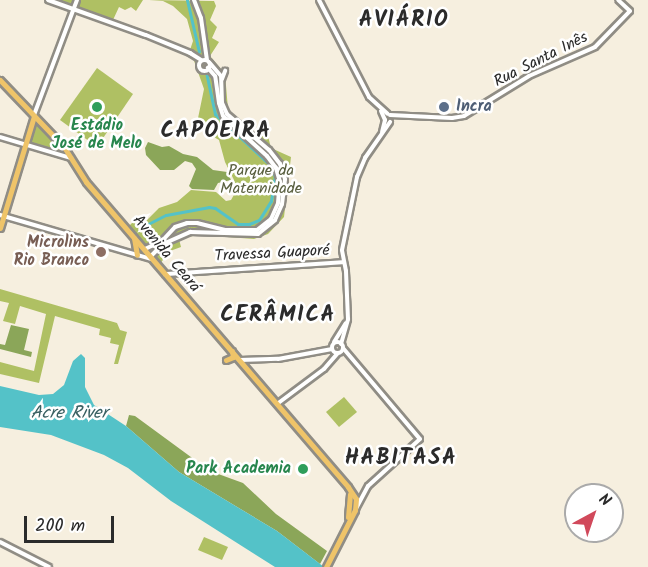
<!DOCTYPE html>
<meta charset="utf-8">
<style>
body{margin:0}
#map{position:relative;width:648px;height:567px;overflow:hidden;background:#f6efdf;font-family:Kalam,sans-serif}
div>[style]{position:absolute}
.green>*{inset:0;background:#afc063}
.forest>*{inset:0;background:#8ba659}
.water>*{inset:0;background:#54c2c8}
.canal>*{height:3px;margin:-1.5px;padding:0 1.5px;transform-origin:1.5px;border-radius:1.5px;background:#54c2c8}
.roads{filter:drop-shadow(2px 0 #908d85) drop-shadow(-2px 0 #908d85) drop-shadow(0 2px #908d85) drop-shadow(0 -2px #908d85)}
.minor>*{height:4px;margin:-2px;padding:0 2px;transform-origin:2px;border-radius:2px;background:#fff}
.minor>.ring{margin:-2px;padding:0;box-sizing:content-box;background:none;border:4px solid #fff;border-radius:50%}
.major>*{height:5px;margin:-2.5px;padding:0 2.5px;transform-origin:2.5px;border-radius:2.5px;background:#efc469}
.dots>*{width:16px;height:16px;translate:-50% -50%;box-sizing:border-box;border:3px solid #fff;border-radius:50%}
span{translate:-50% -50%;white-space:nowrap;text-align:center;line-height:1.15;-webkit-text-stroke:5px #fff;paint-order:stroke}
.street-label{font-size:16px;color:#2b2b2b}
.service-label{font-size:16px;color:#4e5e75;font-weight:700}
.left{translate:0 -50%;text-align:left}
.leisure-label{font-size:16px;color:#27864d;font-weight:700}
.right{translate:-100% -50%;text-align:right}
.park-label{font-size:16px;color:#595f3f}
.education-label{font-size:16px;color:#785e54;font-weight:700}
.water-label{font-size:18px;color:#396062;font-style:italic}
.district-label{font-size:22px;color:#2b2b2b;font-weight:700;letter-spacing:1.5px}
.north{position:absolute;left:564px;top:483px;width:60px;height:60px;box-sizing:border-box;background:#fff;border:2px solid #aaa;border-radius:50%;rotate:40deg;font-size:16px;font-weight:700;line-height:24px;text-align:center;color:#2b2b2b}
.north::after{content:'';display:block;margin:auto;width:21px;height:27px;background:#d1495b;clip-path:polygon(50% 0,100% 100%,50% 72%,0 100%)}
.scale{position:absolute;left:24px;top:516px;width:90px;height:27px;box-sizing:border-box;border:3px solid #2b2b2b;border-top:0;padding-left:8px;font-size:18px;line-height:21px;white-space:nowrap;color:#2b2b2b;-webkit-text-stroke:4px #fff;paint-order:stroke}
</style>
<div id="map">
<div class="green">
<i style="clip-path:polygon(51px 0,143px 0,136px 11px,131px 7px,125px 10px,119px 7px,113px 20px)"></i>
<i style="clip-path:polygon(149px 0,214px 1px,216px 6px,210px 20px,217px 27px,212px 38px,219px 42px,210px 56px,225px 74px,228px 109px,236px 121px,252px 133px,268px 136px,271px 148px,291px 157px,284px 217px,268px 234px,254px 239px,201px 235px,186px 237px,179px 239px,181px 247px,170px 251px,159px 265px,128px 227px,136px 219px,142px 222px,147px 220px,159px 208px,177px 202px,191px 190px,216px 192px,226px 201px,231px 200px,235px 193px,234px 180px,225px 162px,219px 140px,200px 129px,197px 123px,204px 89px,193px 58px,188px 56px,193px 41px,187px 19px,173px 6px,163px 1px)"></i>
<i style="clip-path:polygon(97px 68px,133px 94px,97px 147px,60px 120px)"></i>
<i style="clip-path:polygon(35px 123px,58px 147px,64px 155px,28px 143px)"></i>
<i style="clip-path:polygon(0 289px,117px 323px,120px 330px,127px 332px,118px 364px,114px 364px,119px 345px,110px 343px,111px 338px,99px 335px,100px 329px,55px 316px,39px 383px,0 374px,0 362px,34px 371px,46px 314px,20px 306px,15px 324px,3px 321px,9px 303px,0 301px)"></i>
<i style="clip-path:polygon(344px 397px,357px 412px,339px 427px,326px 412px)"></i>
<i style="clip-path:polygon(204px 537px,228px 547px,222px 560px,198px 550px)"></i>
</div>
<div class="forest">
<i style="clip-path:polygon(148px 142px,162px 147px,169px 146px,183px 154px,197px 157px,213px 170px,227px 172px,231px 180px,218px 183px,214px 190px,192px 189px,189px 186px,196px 169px,192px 163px,185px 161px,174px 170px,160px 170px,146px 155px,145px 148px)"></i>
<i style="clip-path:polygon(11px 325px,29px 329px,24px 350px,32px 352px,31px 357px,0 349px,0 344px,5px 345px)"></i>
<i style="clip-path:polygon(129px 415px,135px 416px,210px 471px,243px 483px,276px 514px,327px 551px,320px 564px,277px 531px,179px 472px,126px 426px)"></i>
</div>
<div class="water">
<i style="clip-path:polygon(81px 354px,85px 358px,85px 387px,94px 405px,126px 426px,179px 472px,277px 531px,324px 567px,275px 567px,171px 501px,128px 468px,104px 455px,51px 435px,0 427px,0 386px,39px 395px,53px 394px,64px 385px,73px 361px)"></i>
</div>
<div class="canal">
<i style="left:187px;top:0;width:53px;rotate:77deg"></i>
<i style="left:146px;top:225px;width:22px;rotate:-27deg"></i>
<i style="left:166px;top:215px;width:44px;rotate:-10.5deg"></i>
<i style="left:209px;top:207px;width:6px;rotate:9deg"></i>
<i style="left:215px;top:208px;width:28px;rotate:35deg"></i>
<i style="left:238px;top:224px;width:11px"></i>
<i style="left:249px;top:224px;width:11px;rotate:-22deg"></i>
<i style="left:259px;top:220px;width:22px;rotate:-58deg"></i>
<i style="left:271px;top:201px;width:24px;rotate:-81deg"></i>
<i style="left:275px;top:177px;width:13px;rotate:-113deg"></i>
<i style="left:270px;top:165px;width:75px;rotate:-137.2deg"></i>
<i style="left:215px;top:114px;width:43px;rotate:-102.1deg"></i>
</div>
<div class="roads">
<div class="minor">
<i style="left:48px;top:0;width:104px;rotate:19.7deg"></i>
<i style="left:146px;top:35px;width:48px;rotate:22.2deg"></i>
<i style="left:190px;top:53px;width:13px;rotate:32deg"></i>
<i style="left:194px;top:0;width:19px;rotate:69deg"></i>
<i style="left:201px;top:18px;width:42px;rotate:81.9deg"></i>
<i style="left:319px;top:0;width:109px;rotate:62.7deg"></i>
<i style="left:369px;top:97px;width:25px;rotate:42deg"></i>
<i class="ring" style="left:198.5px;top:59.5px;width:7px;height:7px"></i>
<i style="left:222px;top:79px;width:9px;rotate:-69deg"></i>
<i style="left:381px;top:111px;width:10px;rotate:66deg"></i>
<i style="left:385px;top:120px;width:12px;rotate:104deg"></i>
<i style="left:34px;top:115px;width:123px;rotate:-69.5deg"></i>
<i style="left:390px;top:115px;width:62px;rotate:2.8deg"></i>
<i style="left:452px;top:118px;width:12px;rotate:-9deg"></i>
<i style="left:464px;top:116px;width:76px;rotate:-31.6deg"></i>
<i style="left:529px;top:76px;width:72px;rotate:-23.7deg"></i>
<i style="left:595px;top:47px;width:50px;rotate:-45.8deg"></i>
<i style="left:630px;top:11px;width:16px;rotate:-137deg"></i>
<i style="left:0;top:137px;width:74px;rotate:16.5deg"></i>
<i style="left:0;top:215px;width:157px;rotate:16.2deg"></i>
<i style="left:145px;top:249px;width:19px;rotate:-25deg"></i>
<i style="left:162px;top:241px;width:19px;rotate:-47deg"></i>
<i style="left:175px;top:227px;width:13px;rotate:-18deg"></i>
<i style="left:187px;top:223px;width:10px"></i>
<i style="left:197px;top:223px;width:30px;rotate:14deg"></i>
<i style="left:226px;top:230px;width:31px"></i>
<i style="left:257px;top:230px;width:18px;rotate:-38deg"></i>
<i style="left:271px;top:219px;width:17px;rotate:-66deg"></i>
<i style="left:278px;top:203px;width:21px;rotate:-85deg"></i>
<i style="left:280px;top:182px;width:15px;rotate:-106deg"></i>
<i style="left:276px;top:168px;width:15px;rotate:-127deg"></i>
<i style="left:267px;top:156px;width:59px;rotate:-137.7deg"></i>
<i style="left:223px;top:116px;width:14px;rotate:-107deg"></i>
<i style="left:219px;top:103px;width:27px;rotate:-98deg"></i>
<i style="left:215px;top:76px;width:11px;rotate:-131deg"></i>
<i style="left:151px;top:256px;width:17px;rotate:-45deg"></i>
<i style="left:163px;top:244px;width:30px;rotate:-24deg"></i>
<i style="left:190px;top:232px;width:68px;rotate:1.7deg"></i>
<i style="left:258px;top:234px;width:22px;rotate:-39deg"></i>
<i style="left:275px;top:220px;width:17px;rotate:-66deg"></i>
<i style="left:282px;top:204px;width:25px;rotate:-83deg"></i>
<i style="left:285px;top:179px;width:16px;rotate:-108deg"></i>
<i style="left:280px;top:164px;width:18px;rotate:-128deg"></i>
<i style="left:269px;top:150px;width:55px;rotate:-139.4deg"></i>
<i style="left:227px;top:114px;width:12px;rotate:-114deg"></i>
<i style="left:222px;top:103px;width:27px;rotate:-92deg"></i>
<i style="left:221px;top:76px;width:18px;rotate:-131deg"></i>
<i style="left:165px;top:274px;width:179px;rotate:-3.8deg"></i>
<i class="ring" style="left:331.5px;top:341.5px;width:7px;height:7px"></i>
<i style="left:334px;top:342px;width:22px;rotate:-58deg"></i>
<i style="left:341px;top:344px;width:26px;rotate:-74deg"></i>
<i style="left:348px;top:319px;width:48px;rotate:-92.4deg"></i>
<i style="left:346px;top:271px;width:21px;rotate:-101deg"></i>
<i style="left:342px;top:250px;width:75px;rotate:-78.4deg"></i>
<i style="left:357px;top:177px;width:21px;rotate:-67deg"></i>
<i style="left:365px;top:158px;width:44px;rotate:-55.2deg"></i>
<i style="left:343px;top:348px;width:119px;rotate:49.8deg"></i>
<i style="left:420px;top:439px;width:70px;rotate:137.9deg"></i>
<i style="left:368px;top:486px;width:26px;rotate:118deg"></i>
<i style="left:240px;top:360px;width:38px;rotate:-2deg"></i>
<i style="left:278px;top:359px;width:55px;rotate:-10.5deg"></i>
<i style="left:277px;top:404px;width:59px;rotate:-36.7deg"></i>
<i style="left:324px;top:369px;width:21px;rotate:-49deg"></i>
<i style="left:0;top:542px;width:55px;rotate:27deg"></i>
</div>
<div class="major">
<i style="left:0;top:80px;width:93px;rotate:46.3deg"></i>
<i style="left:64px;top:147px;width:41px;rotate:57.8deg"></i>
<i style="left:86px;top:182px;width:402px;rotate:49.3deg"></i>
<i style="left:348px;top:487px;width:14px;rotate:56deg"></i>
<i style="left:356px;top:499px;width:11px;rotate:95deg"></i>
<i style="left:355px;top:510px;width:64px;rotate:117deg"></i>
<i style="left:0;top:228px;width:117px;rotate:-73.1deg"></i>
<i style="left:134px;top:238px;width:17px;rotate:80deg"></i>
<i style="left:226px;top:360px;width:8px;rotate:-23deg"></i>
<i style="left:233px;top:357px;width:6px;rotate:-99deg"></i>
<i style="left:348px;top:517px;width:23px;rotate:-85deg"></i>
</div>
</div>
<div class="dots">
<i style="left:97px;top:107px;background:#2e9e5b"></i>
<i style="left:444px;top:107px;background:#5c6f8a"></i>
<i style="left:101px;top:252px;background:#8d6e63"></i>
<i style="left:303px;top:469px;background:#2e9e5b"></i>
</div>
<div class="street-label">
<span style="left:541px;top:60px;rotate:-27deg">Rua Santa Inês</span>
<span style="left:166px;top:254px;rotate:50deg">Avenida Ceará</span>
<span style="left:272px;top:254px;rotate:-3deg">Travessa Guaporé</span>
</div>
<div class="service-label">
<span class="left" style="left:456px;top:107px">Incra</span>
</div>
<div class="leisure-label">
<span style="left:97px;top:135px">Estádio<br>José de Melo</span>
<span class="right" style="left:291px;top:469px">Park Academia</span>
</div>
<div class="park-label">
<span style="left:261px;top:180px">Parque da<br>Maternidade</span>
</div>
<div class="education-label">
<span class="right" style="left:89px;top:252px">Microlins<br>Rio Branco</span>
</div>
<div class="water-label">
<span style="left:69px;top:414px">Acre River</span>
</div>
<div class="district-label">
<span style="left:404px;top:21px">AVIÁRIO</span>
<span style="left:216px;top:132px">CAPOEIRA</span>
<span style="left:278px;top:316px">CERÂMICA</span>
<span style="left:401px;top:459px">HABITASA</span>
</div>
<div class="north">N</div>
<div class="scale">200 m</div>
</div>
